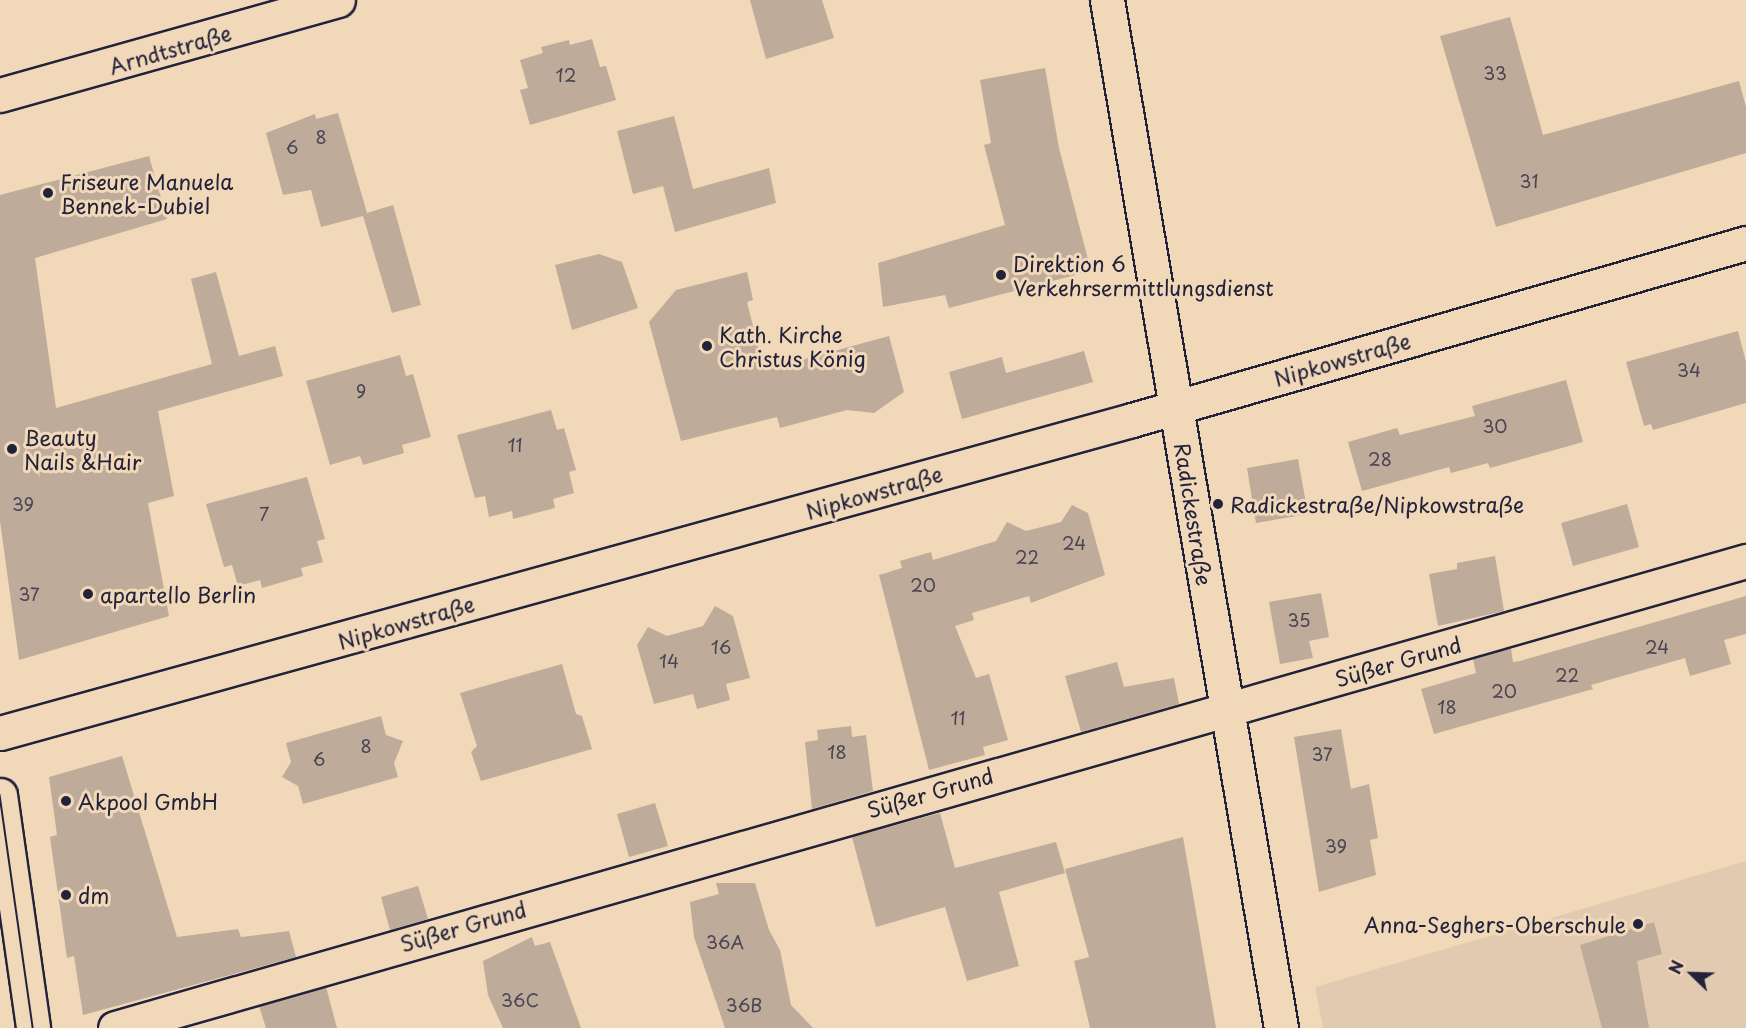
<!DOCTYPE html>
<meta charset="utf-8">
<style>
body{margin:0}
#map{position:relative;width:1746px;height:1028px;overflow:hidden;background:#f1d8b9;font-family:"Playpen Sans",sans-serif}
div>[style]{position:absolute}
.built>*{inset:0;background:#e2cab0}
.building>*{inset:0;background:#beab9a}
.roads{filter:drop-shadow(2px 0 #22223b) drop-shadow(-2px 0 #22223b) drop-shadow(0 2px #22223b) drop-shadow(0 -2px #22223b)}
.minor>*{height:33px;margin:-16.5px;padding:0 16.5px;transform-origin:16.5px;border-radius:16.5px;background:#f1d8b9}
.tram>*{height:1.5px;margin:-0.75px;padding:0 0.75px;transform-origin:0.75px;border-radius:0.75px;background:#22223b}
.dots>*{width:16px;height:16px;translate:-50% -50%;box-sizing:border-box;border:3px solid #f1d8b9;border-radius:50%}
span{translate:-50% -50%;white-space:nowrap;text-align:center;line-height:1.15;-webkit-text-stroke:6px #f1d8b9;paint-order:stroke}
.number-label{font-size:18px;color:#494453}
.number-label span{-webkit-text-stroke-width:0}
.street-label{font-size:21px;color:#22223b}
.poi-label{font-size:21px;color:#22223b}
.left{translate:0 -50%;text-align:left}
.right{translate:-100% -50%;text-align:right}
.north{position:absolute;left:1662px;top:944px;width:60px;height:60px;-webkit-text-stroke:4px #f1d8b9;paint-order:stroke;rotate:293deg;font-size:16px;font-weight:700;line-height:24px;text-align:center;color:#22223b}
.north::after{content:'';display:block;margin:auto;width:21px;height:27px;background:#22223b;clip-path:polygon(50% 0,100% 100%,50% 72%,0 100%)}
</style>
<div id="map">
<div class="built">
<i style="clip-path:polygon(1746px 861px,1746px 1028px,1323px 1028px,1315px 987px)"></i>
</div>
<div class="building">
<i style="clip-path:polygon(750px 0,822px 0,834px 38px,766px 59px)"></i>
<i style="clip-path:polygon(1510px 17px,1543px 135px,1739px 81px,1746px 107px,1746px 153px,1496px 227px,1440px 36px)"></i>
<i style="clip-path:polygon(592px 39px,600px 67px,606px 66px,616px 100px,530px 125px,520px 90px,528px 88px,520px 60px,543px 53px,541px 47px,569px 40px,570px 45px)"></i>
<i style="clip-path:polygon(1045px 68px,1059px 148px,1091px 271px,949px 308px,945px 295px,883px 307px,878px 263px,1005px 225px,984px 145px,991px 143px,980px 80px)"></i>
<i style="clip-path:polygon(338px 113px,367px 213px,393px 205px,421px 305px,392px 313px,363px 216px,321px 227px,311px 190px,283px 195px,266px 133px,315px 114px,316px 119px)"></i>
<i style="clip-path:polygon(674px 116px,693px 189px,769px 168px,776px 203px,675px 232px,663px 186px,633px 194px,617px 131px)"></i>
<i style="clip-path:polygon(149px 156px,167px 219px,35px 258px,56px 408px,212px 364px,191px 279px,216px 272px,239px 356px,275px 346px,283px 376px,158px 411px,174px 496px,148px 503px,169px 616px,19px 660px,0 521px,0 195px)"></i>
<i style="clip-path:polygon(599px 254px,622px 262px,638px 308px,572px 330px,555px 265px)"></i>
<i style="clip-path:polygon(747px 272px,753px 300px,747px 302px,763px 366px,771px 364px,772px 368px,889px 336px,904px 392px,874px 413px,847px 410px,780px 428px,777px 417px,681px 441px,649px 322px,676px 290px)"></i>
<i style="clip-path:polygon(1738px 331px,1746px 362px,1746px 403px,1653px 430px,1651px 424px,1644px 426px,1626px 362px)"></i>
<i style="clip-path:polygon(1084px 351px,1093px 382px,962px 419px,949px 372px,1002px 357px,1006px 373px)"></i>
<i style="clip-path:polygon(400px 355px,406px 376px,413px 374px,431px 437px,402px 445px,404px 453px,363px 465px,360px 456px,330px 465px,306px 381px)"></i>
<i style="clip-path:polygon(1566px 380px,1583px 442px,1490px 468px,1488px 463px,1451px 473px,1449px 467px,1362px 491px,1348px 442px,1397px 428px,1400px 435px,1475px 416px,1472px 406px)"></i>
<i style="clip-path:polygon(551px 410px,557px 430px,564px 428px,576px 470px,569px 472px,574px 493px,553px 499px,555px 508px,513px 519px,512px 511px,489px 517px,485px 496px,475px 498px,457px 435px)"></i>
<i style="clip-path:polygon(1298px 459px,1308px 514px,1256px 523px,1247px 468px)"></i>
<i style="clip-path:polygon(307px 477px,325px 539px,317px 541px,323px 562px,301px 568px,303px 576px,262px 588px,260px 580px,238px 586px,232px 565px,224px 567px,206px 504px)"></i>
<i style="clip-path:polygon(1627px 504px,1639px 547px,1573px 566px,1561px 523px)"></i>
<i style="clip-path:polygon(1072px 505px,1088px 513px,1105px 575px,1031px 603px,1029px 596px,972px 613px,974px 620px,955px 626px,976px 678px,989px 674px,1008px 740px,983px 747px,985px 755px,929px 770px,879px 575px,902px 568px,900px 561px,931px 552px,933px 560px,996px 541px,1007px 522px,1026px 531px,1061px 522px)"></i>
<i style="clip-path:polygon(1495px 556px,1504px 611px,1438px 626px,1429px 574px,1457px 569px,1457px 563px)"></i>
<i style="clip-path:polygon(1321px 593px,1329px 637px,1309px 641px,1313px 658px,1280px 664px,1269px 602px)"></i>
<i style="clip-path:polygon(1746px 596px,1746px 634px,1724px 640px,1731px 664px,1690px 676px,1685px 658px,1591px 685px,1593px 689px,1434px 734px,1421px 689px,1476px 673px,1473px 659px,1511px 648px,1513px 662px,1520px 661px)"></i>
<i style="clip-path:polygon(715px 606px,733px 616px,750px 678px,726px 684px,730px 700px,697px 709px,693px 694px,654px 704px,637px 645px,648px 627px,667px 636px,703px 626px)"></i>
<i style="clip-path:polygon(1117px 662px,1124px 687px,1174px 678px,1179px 704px,1081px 732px,1065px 676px)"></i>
<i style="clip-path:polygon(562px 664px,576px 714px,582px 716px,592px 749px,481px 781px,471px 752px,477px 746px,460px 693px)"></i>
<i style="clip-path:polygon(381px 716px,386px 735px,403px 741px,394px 763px,398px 777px,303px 804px,298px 786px,282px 777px,291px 762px,286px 743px)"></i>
<i style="clip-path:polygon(851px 726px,852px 737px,866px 735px,873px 791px,812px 809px,805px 742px,818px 740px,817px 730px)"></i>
<i style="clip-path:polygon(1341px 729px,1351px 789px,1369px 784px,1378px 838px,1370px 840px,1376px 875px,1319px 892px,1294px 737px)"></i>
<i style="clip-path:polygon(122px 756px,177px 937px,238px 929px,241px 937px,289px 931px,296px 957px,83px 1015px,74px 956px,67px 958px,50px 837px,57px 835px,49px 777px)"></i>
<i style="clip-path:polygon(655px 803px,668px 846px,629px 857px,617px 814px)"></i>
<i style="clip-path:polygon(940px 813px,955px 868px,1056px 842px,1065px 873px,999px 892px,1019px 966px,967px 981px,945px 907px,876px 927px,852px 837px)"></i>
<i style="clip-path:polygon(1183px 837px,1216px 1028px,1090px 1028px,1074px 961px,1089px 957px,1065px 869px)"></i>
<i style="clip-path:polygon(716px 883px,755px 883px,769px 930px,780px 950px,791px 1005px,813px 1028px,725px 1028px,694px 937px,690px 902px,719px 894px)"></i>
<i style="clip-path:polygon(418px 886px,428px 919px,390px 930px,381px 897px)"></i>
<i style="clip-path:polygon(1654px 922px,1662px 954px,1637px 961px,1649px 1028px,1602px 1028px,1580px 945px)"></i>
<i style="clip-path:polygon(532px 937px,535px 946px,550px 942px,581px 1028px,503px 1028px,488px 995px,483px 961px)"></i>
<i style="clip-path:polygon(326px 987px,337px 1028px,266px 1028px,259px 1006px)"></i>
</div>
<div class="roads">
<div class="minor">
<i style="left:1107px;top:0;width:1043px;rotate:80.39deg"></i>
<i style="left:0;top:95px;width:351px;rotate:-15.7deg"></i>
<i style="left:0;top:733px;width:1174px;rotate:-15.46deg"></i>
<i style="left:1132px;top:420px;width:639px;rotate:-16.08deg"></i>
<i style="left:0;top:795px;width:235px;rotate:81.9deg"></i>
<i style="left:115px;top:1028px;width:1697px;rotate:-15.98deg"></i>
</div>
</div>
<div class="tram">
<i style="left:0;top:795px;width:235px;rotate:81.9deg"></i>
</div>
<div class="dots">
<i style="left:48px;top:193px;background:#22223b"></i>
<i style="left:1001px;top:275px;background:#22223b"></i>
<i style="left:707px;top:346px;background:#22223b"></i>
<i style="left:12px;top:449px;background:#22223b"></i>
<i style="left:1218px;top:504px;background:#22223b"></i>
<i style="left:88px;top:594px;background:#22223b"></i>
<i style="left:66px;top:801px;background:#22223b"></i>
<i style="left:66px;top:895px;background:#22223b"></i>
<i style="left:1638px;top:924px;background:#22223b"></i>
</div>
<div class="number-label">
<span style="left:1495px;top:73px">33</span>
<span style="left:566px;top:75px">12</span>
<span style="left:321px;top:137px">8</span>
<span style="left:292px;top:147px">6</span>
<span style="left:1529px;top:181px">31</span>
<span style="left:1689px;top:370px">34</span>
<span style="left:361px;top:391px">9</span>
<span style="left:1495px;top:426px">30</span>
<span style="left:515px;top:445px">11</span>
<span style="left:1380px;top:459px">28</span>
<span style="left:23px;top:504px">39</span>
<span style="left:264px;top:514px">7</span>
<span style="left:1074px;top:543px">24</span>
<span style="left:1027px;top:557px">22</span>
<span style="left:923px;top:585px">20</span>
<span style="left:29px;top:594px">37</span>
<span style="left:1299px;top:620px">35</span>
<span style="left:721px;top:647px">16</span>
<span style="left:1657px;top:647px">24</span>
<span style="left:669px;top:661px">14</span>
<span style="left:1567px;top:675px">22</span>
<span style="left:1504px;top:691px">20</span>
<span style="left:1447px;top:707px">18</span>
<span style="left:958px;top:718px">11</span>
<span style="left:366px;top:746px">8</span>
<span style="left:837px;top:752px">18</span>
<span style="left:1322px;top:754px">37</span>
<span style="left:319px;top:759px">6</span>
<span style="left:1336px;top:846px">39</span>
<span style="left:725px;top:942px">36A</span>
<span style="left:520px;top:1000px">36C</span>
<span style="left:744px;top:1005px">36B</span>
</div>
<div class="street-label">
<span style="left:170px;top:49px;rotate:-16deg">Arndtstraße</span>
<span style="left:1342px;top:359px;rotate:-16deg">Nipkowstraße</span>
<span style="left:874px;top:492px;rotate:-16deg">Nipkowstraße</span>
<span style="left:1194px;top:514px;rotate:81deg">Radickestraße</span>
<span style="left:406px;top:622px;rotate:-16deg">Nipkowstraße</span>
<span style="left:1398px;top:661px;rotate:-16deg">Süßer Grund</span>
<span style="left:930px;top:792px;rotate:-16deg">Süßer Grund</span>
<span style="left:463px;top:926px;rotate:-16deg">Süßer Grund</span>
</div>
<div class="poi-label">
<span class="left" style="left:60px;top:193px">Friseure Manuela<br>Bennek-Dubiel</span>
<span class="left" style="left:1013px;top:275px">Direktion 6<br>Verkehrsermittlungsdienst</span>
<span class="left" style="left:719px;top:346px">Kath. Kirche<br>Christus König</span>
<span class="left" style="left:24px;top:449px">Beauty<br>Nails &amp;Hair</span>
<span class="left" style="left:1230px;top:504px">Radickestraße/Nipkowstraße</span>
<span class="left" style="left:100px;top:594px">apartello Berlin</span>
<span class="left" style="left:78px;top:801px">Akpool GmbH</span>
<span class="left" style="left:78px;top:895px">dm</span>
<span class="right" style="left:1626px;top:924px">Anna-Seghers-Oberschule</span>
</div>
<div class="north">N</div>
</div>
